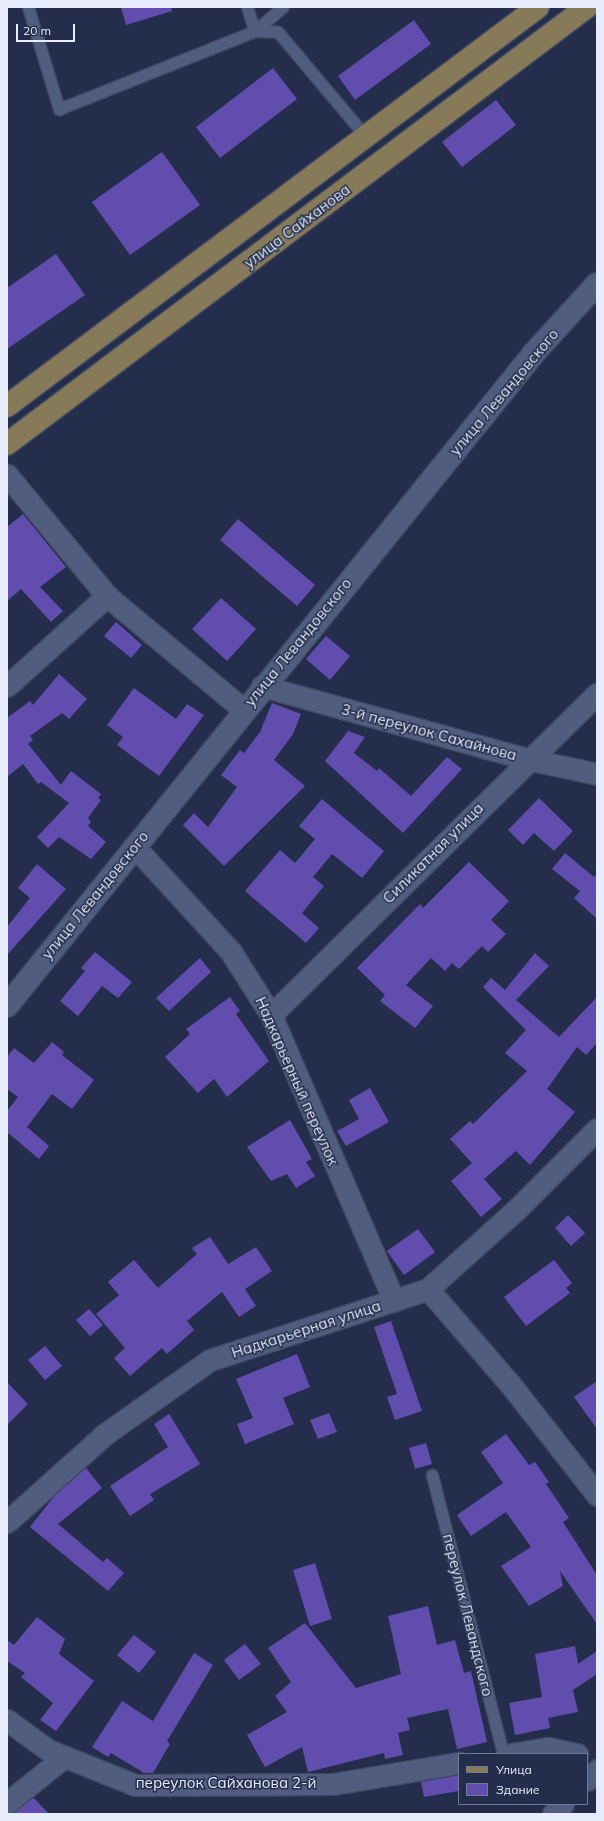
<!DOCTYPE html>
<meta charset="utf-8">
<style>
body{margin:0}
#map{position:relative;width:604px;height:1821px;overflow:hidden;background:#242e4c;font-family:Mulish,sans-serif}
div>[style]{position:absolute}
.building>*{inset:0;background:#604dad}
.roads{filter:drop-shadow(1px 0 #414962) drop-shadow(-1px 0 #414962) drop-shadow(0 1px #414962) drop-shadow(0 -1px #414962)}
.service>*{height:11px;margin:-5.5px;padding:0 5.5px;transform-origin:5.5px;border-radius:5.5px;background:#515d7f}
.minor>*{height:21px;margin:-10.5px;padding:0 10.5px;transform-origin:10.5px;border-radius:10.5px;background:#515d7f}
.tertiary>*{height:22px;margin:-11px;padding:0 11px;transform-origin:11px;border-radius:11px;background:#515d7f}
.primary>*{height:22px;margin:-11px;padding:0 11px;transform-origin:11px;border-radius:11px;background:#867a58}
span{translate:-50% -50%;white-space:nowrap;text-align:center;line-height:1.15;-webkit-text-stroke:3px #242e4c;paint-order:stroke}
.street-label{font-size:15px;color:#e7edfd}
.frame{position:absolute;inset:0;border:8px solid #e7edfd;pointer-events:none}
.legend{position:absolute;left:458px;top:1753px;width:130px;height:52px;box-sizing:border-box;background:#242e4c;border:1px solid #727a93;margin:0;padding:5px 7px;list-style:none;font-size:12px;color:#e7edfd}
.legend li{display:flex;align-items:center;gap:8px;height:20px}
.legend b{width:20px;border:1px solid #727a93}
.scale{position:absolute;left:16px;top:24px;width:59px;height:18px;box-sizing:border-box;border:2px solid #e7edfd;border-top:0;padding-left:5px;font-size:12px;line-height:14px;white-space:nowrap;color:#e7edfd;-webkit-text-stroke:3px #242e4c;paint-order:stroke}
</style>
<div id="map">
<div class="building">
<i style="clip-path:polygon(121px 7px,171px 7px,172px 11px,126px 25px)"></i>
<i style="clip-path:polygon(414px 20px,431px 44px,355px 100px,338px 76px)"></i>
<i style="clip-path:polygon(273px 68px,297px 99px,220px 158px,196px 127px)"></i>
<i style="clip-path:polygon(496px 100px,516px 125px,462px 167px,442px 142px)"></i>
<i style="clip-path:polygon(162px 152px,200px 205px,130px 255px,92px 202px)"></i>
<i style="clip-path:polygon(56px 254px,85px 295px,7px 349px,7px 288px)"></i>
<i style="clip-path:polygon(23px 514px,66px 567px,40px 587px,63px 611px,51px 622px,21px 589px,7px 601px,7px 527px)"></i>
<i style="clip-path:polygon(238px 519px,315px 585px,297px 606px,220px 540px)"></i>
<i style="clip-path:polygon(221px 598px,256px 629px,227px 661px,192px 629px)"></i>
<i style="clip-path:polygon(116px 622px,142px 645px,131px 658px,104px 636px)"></i>
<i style="clip-path:polygon(326px 636px,350px 656px,330px 680px,306px 659px)"></i>
<i style="clip-path:polygon(59px 674px,87px 699px,69px 719px,62px 713px,30px 736px,33px 740px,28px 744px,61px 785px,71px 771px,101px 794px,98px 798px,101px 800px,88px 818px,91px 822px,88px 826px,106px 842px,91px 859px,59px 837px,48px 848px,37px 837px,69px 803px,41px 782px,38px 784px,23px 764px,7px 777px,7px 718px,30px 701px,33px 705px)"></i>
<i style="clip-path:polygon(134px 688px,176px 719px,187px 704px,204px 715px,159px 776px,117px 745px,123px 737px,107px 725px)"></i>
<i style="clip-path:polygon(272px 703px,301px 714px,293px 734px,274px 760px,305px 786px,224px 866px,183px 825px,194px 813px,208px 827px,237px 787px,221px 775px,240px 750px,244px 753px,260px 732px)"></i>
<i style="clip-path:polygon(348px 731px,365px 737px,354px 753px,377px 771px,379px 768px,411px 796px,447px 757px,462px 769px,403px 833px,325px 761px)"></i>
<i style="clip-path:polygon(539px 798px,573px 831px,554px 851px,534px 833px,523px 845px,508px 830px)"></i>
<i style="clip-path:polygon(322px 799px,384px 851px,362px 878px,332px 854px,313px 877px,324px 886px,302px 913px,319px 928px,306px 943px,245px 891px,280px 850px,295px 863px,315px 839px,299px 826px)"></i>
<i style="clip-path:polygon(565px 853px,594px 877px,597px 873px,597px 919px,574px 898px,580px 891px,552px 869px)"></i>
<i style="clip-path:polygon(469px 862px,509px 901px,491px 920px,506px 934px,488px 952px,482px 946px,459px 969px,452px 963px,445px 971px,431px 958px,406px 985px,433px 1006px,415px 1028px,380px 1001px,385px 995px,357px 968px,420px 904px,423px 908px)"></i>
<i style="clip-path:polygon(37px 864px,66px 889px,7px 955px,7px 927px,30px 898px,18px 888px)"></i>
<i style="clip-path:polygon(95px 952px,132px 982px,118px 998px,102px 986px,78px 1016px,60px 1001px,85px 971px,81px 968px)"></i>
<i style="clip-path:polygon(535px 953px,549px 966px,516px 1000px,559px 1037px,597px 997px,597px 1043px,586px 1055px,577px 1047px,547px 1089px,575px 1112px,530px 1165px,516px 1151px,484px 1179px,502px 1199px,481px 1217px,451px 1181px,472px 1163px,450px 1139px,470px 1121px,473px 1124px,527px 1071px,505px 1053px,526px 1030px,483px 987px,491px 978px,505px 990px)"></i>
<i style="clip-path:polygon(200px 958px,211px 972px,169px 1011px,156px 998px)"></i>
<i style="clip-path:polygon(230px 997px,240px 1011px,236px 1014px,269px 1061px,227px 1097px,214px 1079px,198px 1093px,165px 1057px,190px 1034px,186px 1029px)"></i>
<i style="clip-path:polygon(52px 1042px,64px 1052px,62px 1055px,94px 1080px,72px 1109px,52px 1094px,27px 1127px,49px 1146px,39px 1159px,7px 1132px,7px 1111px,18px 1097px,7px 1089px,7px 1057px,14px 1048px,34px 1063px)"></i>
<i style="clip-path:polygon(370px 1088px,389px 1122px,346px 1146px,337px 1131px,359px 1119px,349px 1100px)"></i>
<i style="clip-path:polygon(290px 1120px,312px 1159px,306px 1162px,315px 1176px,296px 1188px,287px 1174px,271px 1181px,247px 1147px)"></i>
<i style="clip-path:polygon(568px 1215px,585px 1233px,571px 1246px,555px 1228px)"></i>
<i style="clip-path:polygon(418px 1229px,435px 1252px,404px 1275px,387px 1251px)"></i>
<i style="clip-path:polygon(210px 1237px,228px 1264px,256px 1247px,272px 1271px,245px 1289px,256px 1306px,239px 1317px,222px 1292px,187px 1321px,194px 1330px,167px 1354px,162px 1348px,130px 1376px,114px 1358px,125px 1348px,96px 1314px,119px 1295px,108px 1282px,134px 1260px,158px 1288px,197px 1254px,192px 1248px)"></i>
<i style="clip-path:polygon(554px 1260px,572px 1283px,566px 1288px,570px 1293px,526px 1326px,504px 1297px)"></i>
<i style="clip-path:polygon(89px 1309px,103px 1325px,90px 1336px,76px 1320px)"></i>
<i style="clip-path:polygon(391px 1321px,422px 1411px,395px 1420px,387px 1397px,397px 1394px,374px 1327px)"></i>
<i style="clip-path:polygon(45px 1346px,62px 1366px,45px 1380px,28px 1360px)"></i>
<i style="clip-path:polygon(297px 1354px,310px 1387px,283px 1398px,294px 1424px,245px 1444px,237px 1424px,253px 1418px,236px 1379px)"></i>
<i style="clip-path:polygon(597px 1381px,597px 1429px,574px 1397px)"></i>
<i style="clip-path:polygon(7px 1382px,28px 1404px,7px 1425px)"></i>
<i style="clip-path:polygon(329px 1413px,337px 1432px,318px 1439px,310px 1420px)"></i>
<i style="clip-path:polygon(169px 1414px,200px 1464px,150px 1494px,154px 1500px,130px 1516px,110px 1486px,168px 1447px,154px 1424px)"></i>
<i style="clip-path:polygon(506px 1434px,529px 1465px,535px 1462px,549px 1482px,546px 1484px,569px 1518px,563px 1522px,597px 1575px,597px 1624px,560px 1571px,563px 1586px,529px 1606px,501px 1566px,531px 1547px,506px 1512px,471px 1536px,457px 1515px,503px 1483px,481px 1452px)"></i>
<i style="clip-path:polygon(426px 1443px,432px 1464px,415px 1469px,409px 1448px)"></i>
<i style="clip-path:polygon(86px 1468px,102px 1488px,58px 1524px,103px 1562px,107px 1558px,124px 1573px,108px 1591px,30px 1527px,56px 1494px)"></i>
<i style="clip-path:polygon(315px 1563px,332px 1619px,310px 1626px,293px 1570px)"></i>
<i style="clip-path:polygon(428px 1606px,437px 1645px,455px 1640px,464px 1673px,471px 1671px,487px 1742px,457px 1749px,448px 1709px,407px 1718px,410px 1730px,398px 1733px,403px 1755px,385px 1759px,384px 1753px,308px 1772px,302px 1747px,265px 1767px,247px 1735px,287px 1712px,275px 1696px,291px 1682px,268px 1648px,305px 1623px,356px 1688px,401px 1674px,388px 1616px)"></i>
<i style="clip-path:polygon(37px 1617px,65px 1639px,59px 1654px,94px 1681px,56px 1731px,40px 1720px,53px 1703px,21px 1677px,25px 1673px,7px 1661px,7px 1640px,14px 1645px)"></i>
<i style="clip-path:polygon(134px 1635px,156px 1652px,139px 1673px,117px 1655px)"></i>
<i style="clip-path:polygon(245px 1644px,261px 1664px,239px 1680px,224px 1660px)"></i>
<i style="clip-path:polygon(575px 1646px,578px 1664px,597px 1651px,597px 1674px,573px 1690px,578px 1712px,548px 1718px,550px 1728px,515px 1735px,509px 1703px,542px 1697px,535px 1654px)"></i>
<i style="clip-path:polygon(194px 1653px,213px 1665px,167px 1741px,170px 1744px,153px 1773px,144px 1773px,111px 1753px,108px 1757px,92px 1747px,122px 1701px,153px 1721px)"></i>
<i style="clip-path:polygon(459px 1775px,459px 1791px,424px 1797px,421px 1782px)"></i>
<i style="clip-path:polygon(33px 1797px,49px 1814px,11px 1814px,15px 1812px)"></i>
</div>
<div class="roads">
<div class="service">
<i style="left:28px;top:7px;width:107px;rotate:73.1deg"></i>
<i style="left:59px;top:109px;width:211px;rotate:-21.7deg"></i>
<i style="left:255px;top:31px;width:23px;rotate:2deg"></i>
<i style="left:278px;top:32px;width:137px;rotate:50deg"></i>
<i style="left:247px;top:7px;width:25px;rotate:72deg"></i>
<i style="left:255px;top:31px;width:37px;rotate:-41deg"></i>
<i style="left:432px;top:1475px;width:288px;rotate:75.7deg"></i>
</div>
<div class="minor">
<i style="left:7px;top:475px;width:157px;rotate:50.4deg"></i>
<i style="left:107px;top:596px;width:178px;rotate:39.8deg"></i>
<i style="left:7px;top:686px;width:135px;rotate:-42deg"></i>
<i style="left:262px;top:686px;width:275px;rotate:15.4deg"></i>
<i style="left:527px;top:759px;width:72px;rotate:12.1deg"></i>
<i style="left:134px;top:846px;width:144px;rotate:47.5deg"></i>
<i style="left:231px;top:952px;width:75px;rotate:57.6deg"></i>
<i style="left:271px;top:1015px;width:311px;rotate:66.7deg"></i>
<i style="left:271px;top:1015px;width:458px;rotate:-44.6deg"></i>
<i style="left:428px;top:1289px;width:125px;rotate:49.2deg"></i>
<i style="left:510px;top:1384px;width:141px;rotate:51.9deg"></i>
<i style="left:7px;top:1522px;width:132px;rotate:-41.9deg"></i>
<i style="left:105px;top:1434px;width:128px;rotate:-35.2deg"></i>
<i style="left:210px;top:1360px;width:229px;rotate:-18deg"></i>
<i style="left:428px;top:1289px;width:120px;rotate:-42deg"></i>
<i style="left:517px;top:1209px;width:113px;rotate:-45deg"></i>
<i style="left:7px;top:1720px;width:51px;rotate:36.2deg"></i>
<i style="left:48px;top:1750px;width:94px;rotate:21.9deg"></i>
<i style="left:135px;top:1785px;width:198px;rotate:-0.3deg"></i>
<i style="left:333px;top:1784px;width:128px;rotate:-9.5deg"></i>
<i style="left:511px;top:1754px;width:37px;rotate:-9deg"></i>
<i style="left:548px;top:1748px;width:30px;rotate:12deg"></i>
<i style="left:587px;top:1780px;width:14px;rotate:-45deg"></i>
<i style="left:7px;top:1803px;width:73px;rotate:-38.9deg"></i>
<i style="left:553px;top:1814px;width:14px;rotate:-45deg"></i>
</div>
<div class="tertiary">
<i style="left:7px;top:1006px;width:839px;rotate:-51.09deg"></i>
<i style="left:534px;top:353px;width:93px;rotate:-47.6deg"></i>
</div>
<div class="primary">
<i style="left:7px;top:406px;width:664px;rotate:-36.92deg"></i>
<i style="left:7px;top:444px;width:726px;rotate:-37deg"></i>
</div>
</div>
<div class="street-label">
<span style="left:297px;top:226px;rotate:-37deg">улица Сайханова</span>
<span style="left:504px;top:392px;rotate:-50deg">улица Левандовского</span>
<span style="left:298px;top:642px;rotate:-51deg">улица Левандовского</span>
<span style="left:429px;top:732px;rotate:15deg">3-й переулок Сахайнова</span>
<span style="left:433px;top:853px;rotate:-45deg">Силикатная улица</span>
<span style="left:95px;top:895px;rotate:-51deg">улица Левандовского</span>
<span style="left:297px;top:1081px;rotate:66deg">Надкарьерный переулок</span>
<span style="left:306px;top:1329px;rotate:-18deg">Надкарьерная улица</span>
<span style="left:468px;top:1615px;rotate:76deg">переулок Левандского</span>
<span style="left:226px;top:1783px">переулок Сайханова 2-й</span>
</div>
<div class="frame"></div>
<ul class="legend">
<li><b style="height:5px;background:#867a58"></b>Улица</li>
<li><b style="height:11px;background:#604dad"></b>Здание</li>
</ul>
<div class="scale">20 m</div>
</div>
